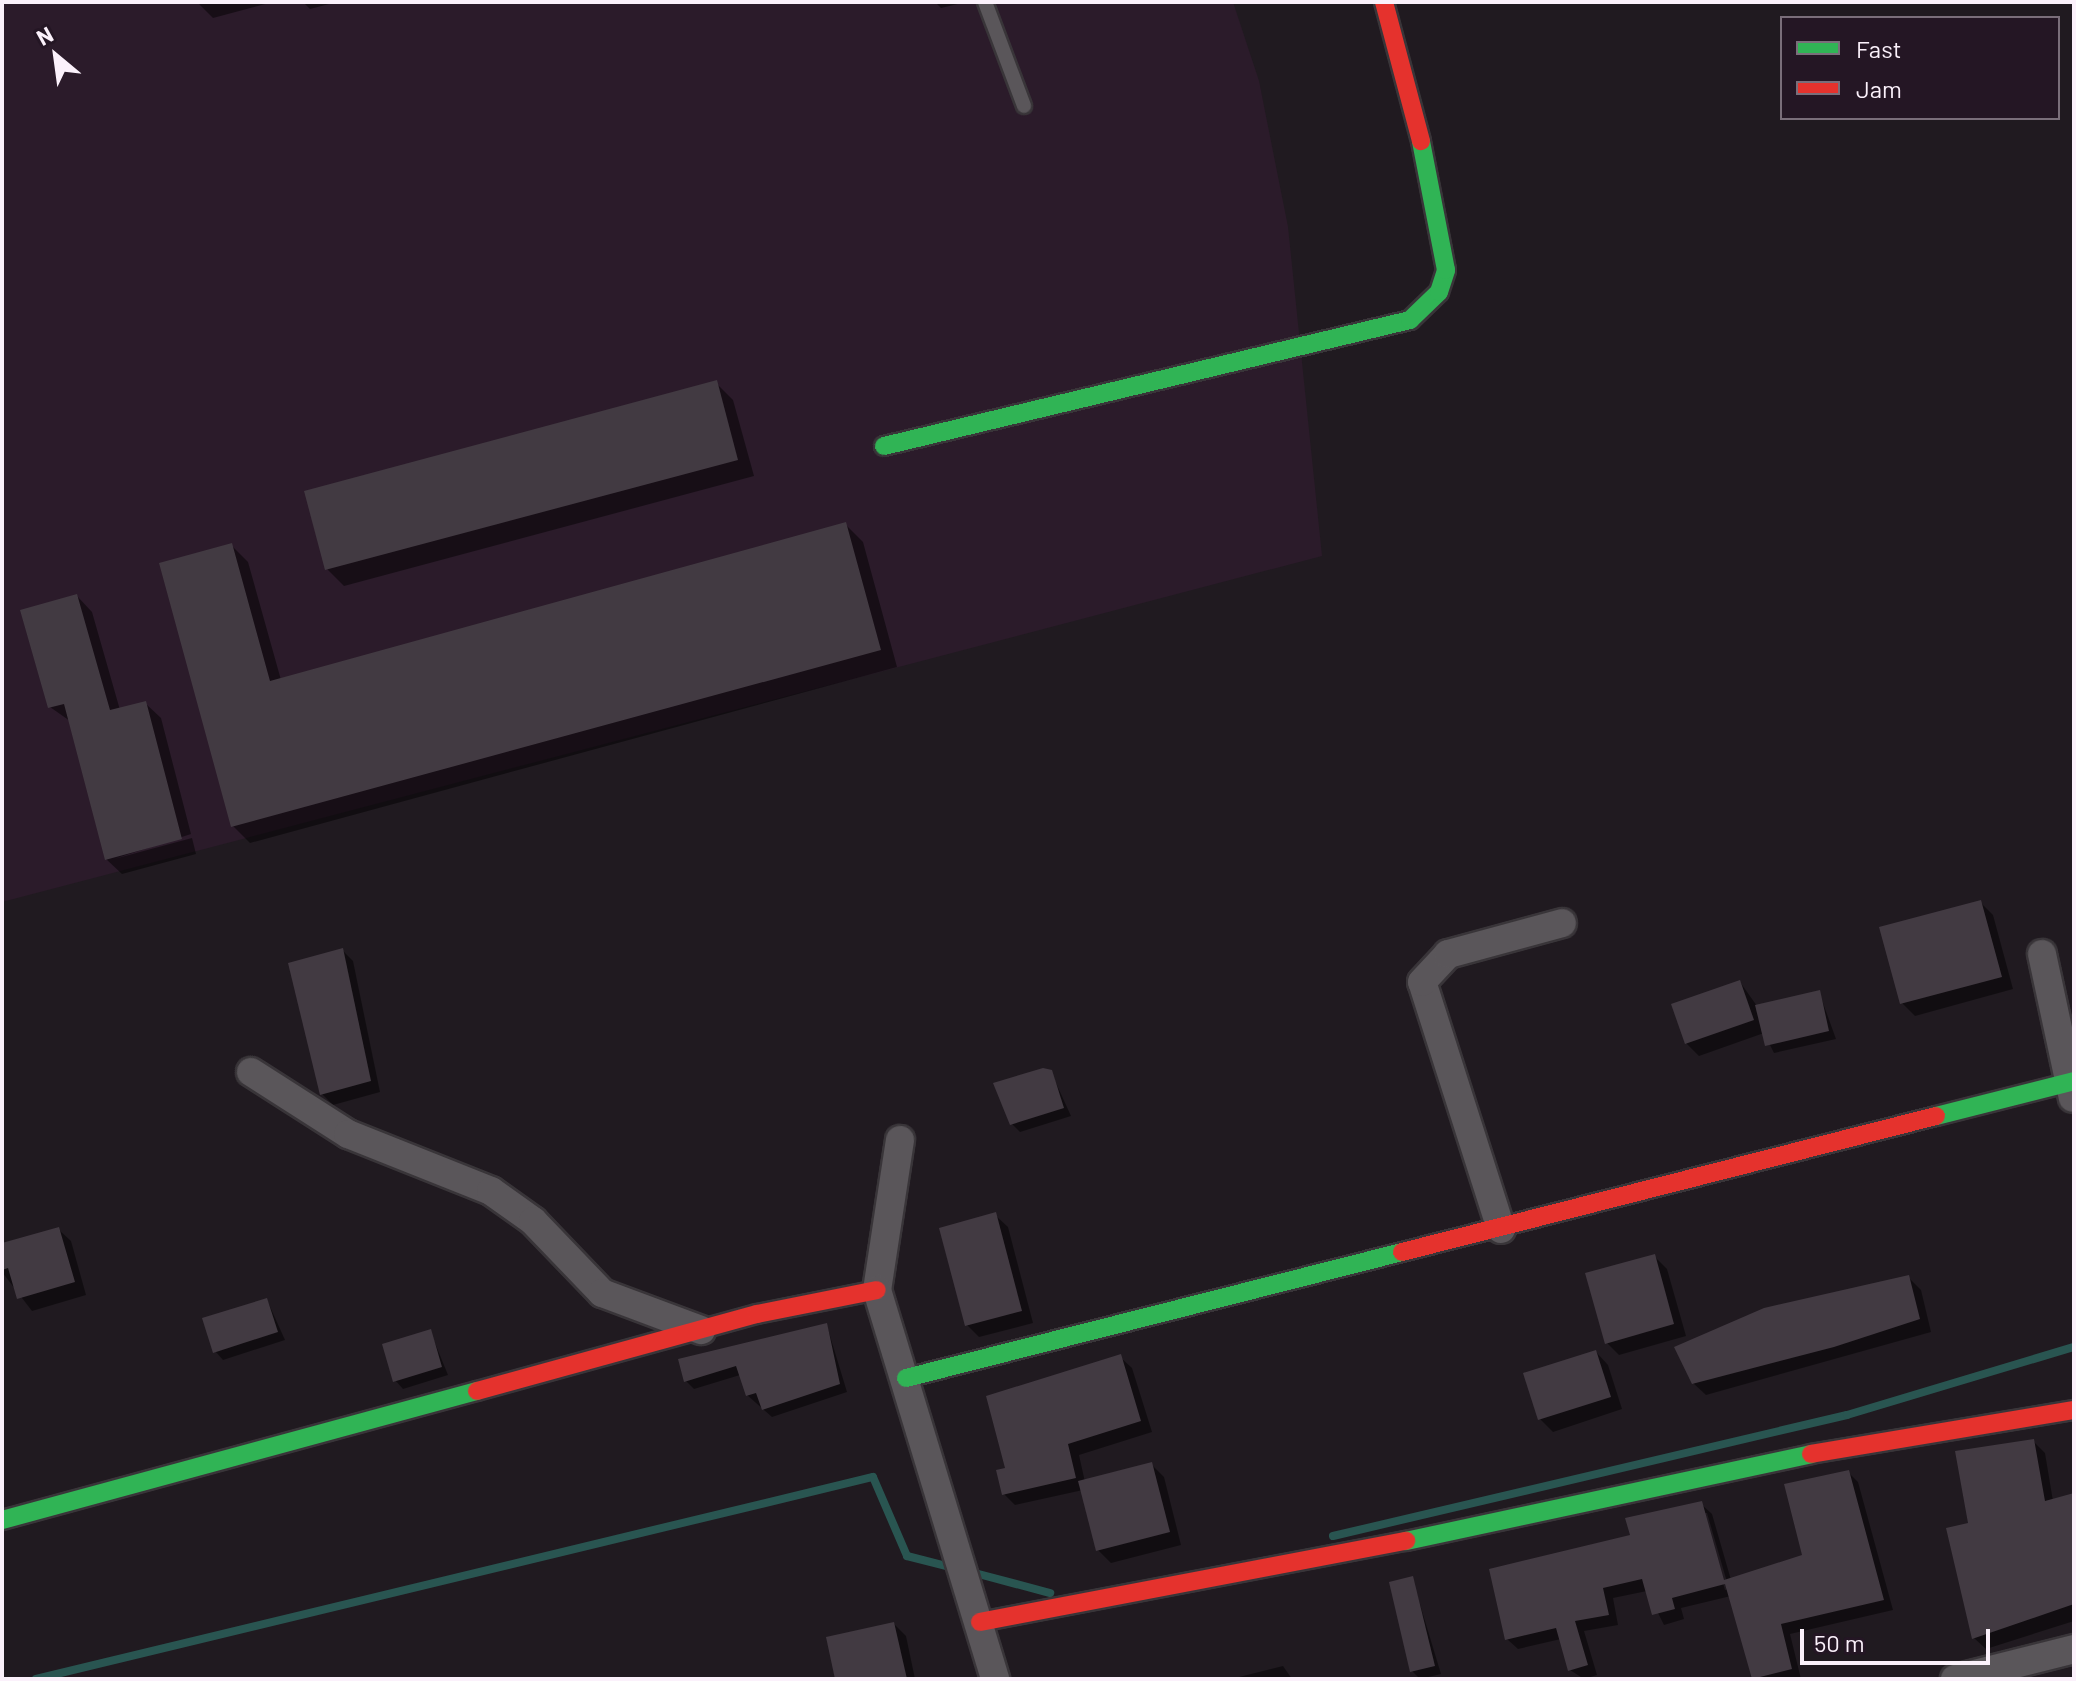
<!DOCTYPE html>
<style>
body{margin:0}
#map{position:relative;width:2076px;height:1681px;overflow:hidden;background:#201a20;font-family:Barlow,sans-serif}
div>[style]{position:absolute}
.built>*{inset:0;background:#2b1b2a}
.shadow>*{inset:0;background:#0007}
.stream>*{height:8px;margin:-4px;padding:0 4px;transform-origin:4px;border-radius:4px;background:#295551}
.building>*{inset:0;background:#423a42}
.roads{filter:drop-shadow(2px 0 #393539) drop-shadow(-2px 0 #393539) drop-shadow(0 2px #393539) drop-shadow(0 -2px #393539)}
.lane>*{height:14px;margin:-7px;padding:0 7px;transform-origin:7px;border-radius:7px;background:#5a565a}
.street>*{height:28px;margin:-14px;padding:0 14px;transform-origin:14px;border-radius:14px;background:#5a565a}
.fast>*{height:18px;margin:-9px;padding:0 9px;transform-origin:9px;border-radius:9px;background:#30b455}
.jam>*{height:18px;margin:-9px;padding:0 9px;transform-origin:9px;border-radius:9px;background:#e5322d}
span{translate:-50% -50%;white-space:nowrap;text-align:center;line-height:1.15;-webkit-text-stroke:6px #241624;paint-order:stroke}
.frame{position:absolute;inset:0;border:4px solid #fbf1fb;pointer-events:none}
.legend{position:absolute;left:1780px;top:16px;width:280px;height:104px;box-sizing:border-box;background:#241624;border:2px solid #7a6e7a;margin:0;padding:10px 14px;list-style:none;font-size:24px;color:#fbf1fb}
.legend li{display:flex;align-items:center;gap:16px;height:40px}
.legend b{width:40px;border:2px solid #7a6e7a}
.north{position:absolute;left:16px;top:16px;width:80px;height:80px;-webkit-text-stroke:6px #241624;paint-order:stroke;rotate:331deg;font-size:22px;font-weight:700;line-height:32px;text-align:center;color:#fbf1fb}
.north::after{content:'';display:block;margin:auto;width:28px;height:36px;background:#fbf1fb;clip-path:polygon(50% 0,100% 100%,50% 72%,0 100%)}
.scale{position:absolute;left:1800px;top:1629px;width:190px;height:36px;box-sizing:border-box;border:4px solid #fbf1fb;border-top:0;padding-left:10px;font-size:24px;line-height:28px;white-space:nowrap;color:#fbf1fb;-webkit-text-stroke:6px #241624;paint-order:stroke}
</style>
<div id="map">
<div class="built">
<i style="clip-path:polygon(2px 2px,1233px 2px,1259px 81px,1288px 227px,1322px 556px,2px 902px)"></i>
</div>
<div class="shadow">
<i style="clip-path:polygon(197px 2px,273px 2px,213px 18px)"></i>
<i style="clip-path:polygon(303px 2px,337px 2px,310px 9px)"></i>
<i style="clip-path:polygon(935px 2px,966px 2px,941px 8px)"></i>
<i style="clip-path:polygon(716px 383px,733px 400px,754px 476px,344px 586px,327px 569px)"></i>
<i style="clip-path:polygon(846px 525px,863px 542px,897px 667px,250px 843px,233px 826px,231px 545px,248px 562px,281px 680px)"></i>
<i style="clip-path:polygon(77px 596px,92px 612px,120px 710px,145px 703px,161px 718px,191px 834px,114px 859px,192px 838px,196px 854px,122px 874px,106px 859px,70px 721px,50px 707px)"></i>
<i style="clip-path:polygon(1981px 903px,1993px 915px,2013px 989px,1915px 1016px,1902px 1003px)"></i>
<i style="clip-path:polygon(342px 950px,353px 961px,380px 1092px,333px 1105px,322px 1094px)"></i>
<i style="clip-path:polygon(1740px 982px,1757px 1006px,1819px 992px,1836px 1039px,1774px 1053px,1764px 1033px,1699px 1056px,1686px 1043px)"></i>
<i style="clip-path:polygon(1051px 1072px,1071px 1116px,1020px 1132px,1012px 1124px)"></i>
<i style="clip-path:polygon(995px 1215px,1008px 1227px,1033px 1323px,979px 1337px,967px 1325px)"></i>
<i style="clip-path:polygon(58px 1229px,71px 1241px,86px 1295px,32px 1311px,2px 1272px,2px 1245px)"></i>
<i style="clip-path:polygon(1654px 1256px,1667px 1269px,1686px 1336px,1619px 1355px,1607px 1343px)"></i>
<i style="clip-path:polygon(1908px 1277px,1921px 1290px,1931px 1332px,1706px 1395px,1693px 1383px)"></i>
<i style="clip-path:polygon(267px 1300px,285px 1340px,223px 1360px,215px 1351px)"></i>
<i style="clip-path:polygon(827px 1326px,847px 1392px,772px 1417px,747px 1395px,740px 1375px,694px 1389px,686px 1381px)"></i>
<i style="clip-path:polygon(430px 1331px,448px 1375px,403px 1389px,395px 1380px)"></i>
<i style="clip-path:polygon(1596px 1352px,1608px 1365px,1622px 1409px,1553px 1432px,1540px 1419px)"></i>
<i style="clip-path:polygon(1120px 1357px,1132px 1368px,1152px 1432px,1079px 1455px,1085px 1482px,1151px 1464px,1164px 1477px,1181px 1545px,1111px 1563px,1098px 1550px,1083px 1490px,1015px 1505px,1004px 1494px,1007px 1469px)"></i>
<i style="clip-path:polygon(2033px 1441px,2045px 1453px,2053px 1501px,2074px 1495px,2074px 1621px,1986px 1649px,1974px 1638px,1970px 1525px)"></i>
<i style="clip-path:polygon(evenodd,1848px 1472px,1858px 1482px,1893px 1610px,1790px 1634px,1801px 1679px,1754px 1678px,1731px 1596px,1681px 1608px,1684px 1619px,1664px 1625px,1647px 1591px,1613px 1598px,1618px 1625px,1584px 1631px,1597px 1675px,1584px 1679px,1570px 1670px,1561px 1639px,1518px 1649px,1507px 1639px,1632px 1536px,1701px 1504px,1712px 1514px,1731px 1580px,1804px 1556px,1848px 1472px,1703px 1513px,1707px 1513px,1729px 1589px,1725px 1590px,1703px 1513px)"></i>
<i style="clip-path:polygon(1412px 1578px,1441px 1674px,1420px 1679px,1412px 1671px)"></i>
<i style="clip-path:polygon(894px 1624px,906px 1636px,915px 1679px,837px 1679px)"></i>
<i style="clip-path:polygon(1283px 1666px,1292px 1679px,1231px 1679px)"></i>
</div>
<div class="stream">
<i style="left:1333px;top:1536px;width:528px;rotate:-13.25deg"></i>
<i style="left:1847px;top:1415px;width:237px;rotate:-16.7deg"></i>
<i style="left:971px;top:1572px;width:82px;rotate:14.9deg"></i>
<i style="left:36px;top:1679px;width:861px;rotate:-13.57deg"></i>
<i style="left:873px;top:1477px;width:86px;rotate:66.7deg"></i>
<i style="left:907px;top:1556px;width:49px;rotate:14.3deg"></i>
</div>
<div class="building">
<i style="clip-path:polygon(717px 380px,738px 460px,325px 570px,304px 491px)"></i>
<i style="clip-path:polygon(846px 522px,881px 650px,231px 827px,159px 563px,232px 543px,270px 681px)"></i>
<i style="clip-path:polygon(77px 594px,110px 710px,146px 701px,182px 839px,105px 860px,64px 704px,48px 708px,20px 610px)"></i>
<i style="clip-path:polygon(1981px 900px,2002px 977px,1900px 1004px,1879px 927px)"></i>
<i style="clip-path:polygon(343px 948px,371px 1081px,320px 1095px,288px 963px)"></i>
<i style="clip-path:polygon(1740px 980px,1754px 1020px,1685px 1044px,1671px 1004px)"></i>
<i style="clip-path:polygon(1820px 990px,1829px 1031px,1765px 1046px,1755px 1005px)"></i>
<i style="clip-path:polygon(1043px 1068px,1052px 1070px,1064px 1108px,1010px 1125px,993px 1083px)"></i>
<i style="clip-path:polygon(996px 1212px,1022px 1311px,965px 1326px,939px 1228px)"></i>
<i style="clip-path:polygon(59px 1227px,75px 1282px,17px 1299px,8px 1268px,2px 1270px,2px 1243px)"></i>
<i style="clip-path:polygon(1655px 1254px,1674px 1324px,1605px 1344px,1585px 1273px)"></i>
<i style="clip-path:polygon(1909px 1275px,1920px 1319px,1834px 1347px,1692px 1384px,1674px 1347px,1764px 1308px)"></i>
<i style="clip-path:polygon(267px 1298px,278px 1332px,213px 1353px,202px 1318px)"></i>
<i style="clip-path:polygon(827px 1323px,840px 1384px,762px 1410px,756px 1393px,746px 1396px,736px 1366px,684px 1382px,678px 1359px)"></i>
<i style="clip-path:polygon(431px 1329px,442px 1367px,393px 1382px,382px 1344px)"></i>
<i style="clip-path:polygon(1596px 1350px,1611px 1397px,1538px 1420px,1523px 1373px)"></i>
<i style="clip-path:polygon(1121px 1354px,1141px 1421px,1068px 1444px,1076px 1478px,1002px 1495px,996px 1470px,1005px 1468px,986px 1396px)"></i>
<i style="clip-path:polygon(2034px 1439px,2045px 1501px,2074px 1493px,2074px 1604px,1972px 1639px,1946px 1528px,1968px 1523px,1955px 1451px)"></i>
<i style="clip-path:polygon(1152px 1462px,1170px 1532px,1096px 1551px,1078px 1481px)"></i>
<i style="clip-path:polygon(1849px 1470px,1884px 1600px,1781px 1624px,1792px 1669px,1752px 1679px,1725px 1584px,1672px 1598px,1675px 1609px,1652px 1615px,1642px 1579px,1603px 1588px,1609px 1615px,1575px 1621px,1588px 1665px,1568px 1671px,1556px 1628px,1505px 1640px,1489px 1569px,1630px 1535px,1625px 1518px,1702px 1501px,1724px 1580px,1802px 1555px,1784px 1484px)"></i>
<i style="clip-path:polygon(1413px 1576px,1435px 1666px,1410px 1672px,1389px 1582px)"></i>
<i style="clip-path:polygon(894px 1622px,907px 1679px,835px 1679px,826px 1637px)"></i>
</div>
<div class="roads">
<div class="lane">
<i style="left:985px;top:2px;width:111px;rotate:69.4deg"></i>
</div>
<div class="street">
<i style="left:2042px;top:954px;width:147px;rotate:77.9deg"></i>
<i style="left:251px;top:1072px;width:115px;rotate:32.6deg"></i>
<i style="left:348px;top:1134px;width:154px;rotate:21.7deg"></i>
<i style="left:491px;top:1191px;width:52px;rotate:35.5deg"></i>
<i style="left:533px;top:1221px;width:100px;rotate:46.2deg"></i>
<i style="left:602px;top:1293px;width:106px;rotate:20.5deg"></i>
<i style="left:900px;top:1140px;width:152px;rotate:98.7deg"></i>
<i style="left:877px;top:1290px;width:407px;rotate:73.1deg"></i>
<i style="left:1501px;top:1229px;width:259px;rotate:-107.7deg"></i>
<i style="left:1422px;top:982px;width:38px;rotate:-47deg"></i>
<i style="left:1448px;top:954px;width:118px;rotate:-15.2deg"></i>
<i style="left:1955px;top:1679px;width:123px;rotate:-14.1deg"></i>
</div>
<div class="fast">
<i style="left:884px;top:446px;width:541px;rotate:-13.47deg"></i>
<i style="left:1410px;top:320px;width:40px;rotate:-44deg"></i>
<i style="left:1439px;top:292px;width:23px;rotate:-72deg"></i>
<i style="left:1446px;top:270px;width:131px;rotate:-101deg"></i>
<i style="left:1936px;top:1116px;width:142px;rotate:-14.2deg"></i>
<i style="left:906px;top:1378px;width:512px;rotate:-14.25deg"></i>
<i style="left:2px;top:1520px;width:492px;rotate:-15.2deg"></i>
<i style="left:1406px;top:1541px;width:414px;rotate:-12.1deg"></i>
</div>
<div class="jam">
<i style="left:1384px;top:2px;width:144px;rotate:75.1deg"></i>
<i style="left:1402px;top:1252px;width:551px;rotate:-14.29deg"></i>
<i style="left:477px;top:1391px;width:290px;rotate:-15.4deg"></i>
<i style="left:757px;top:1314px;width:122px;rotate:-11.3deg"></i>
<i style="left:1811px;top:1454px;width:267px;rotate:-9.5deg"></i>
<i style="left:980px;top:1622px;width:434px;rotate:-10.8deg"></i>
</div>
</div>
<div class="frame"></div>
<ul class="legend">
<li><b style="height:10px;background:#30b455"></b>Fast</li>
<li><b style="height:10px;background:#e5322d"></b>Jam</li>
</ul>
<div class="north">N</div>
<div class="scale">50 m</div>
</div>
